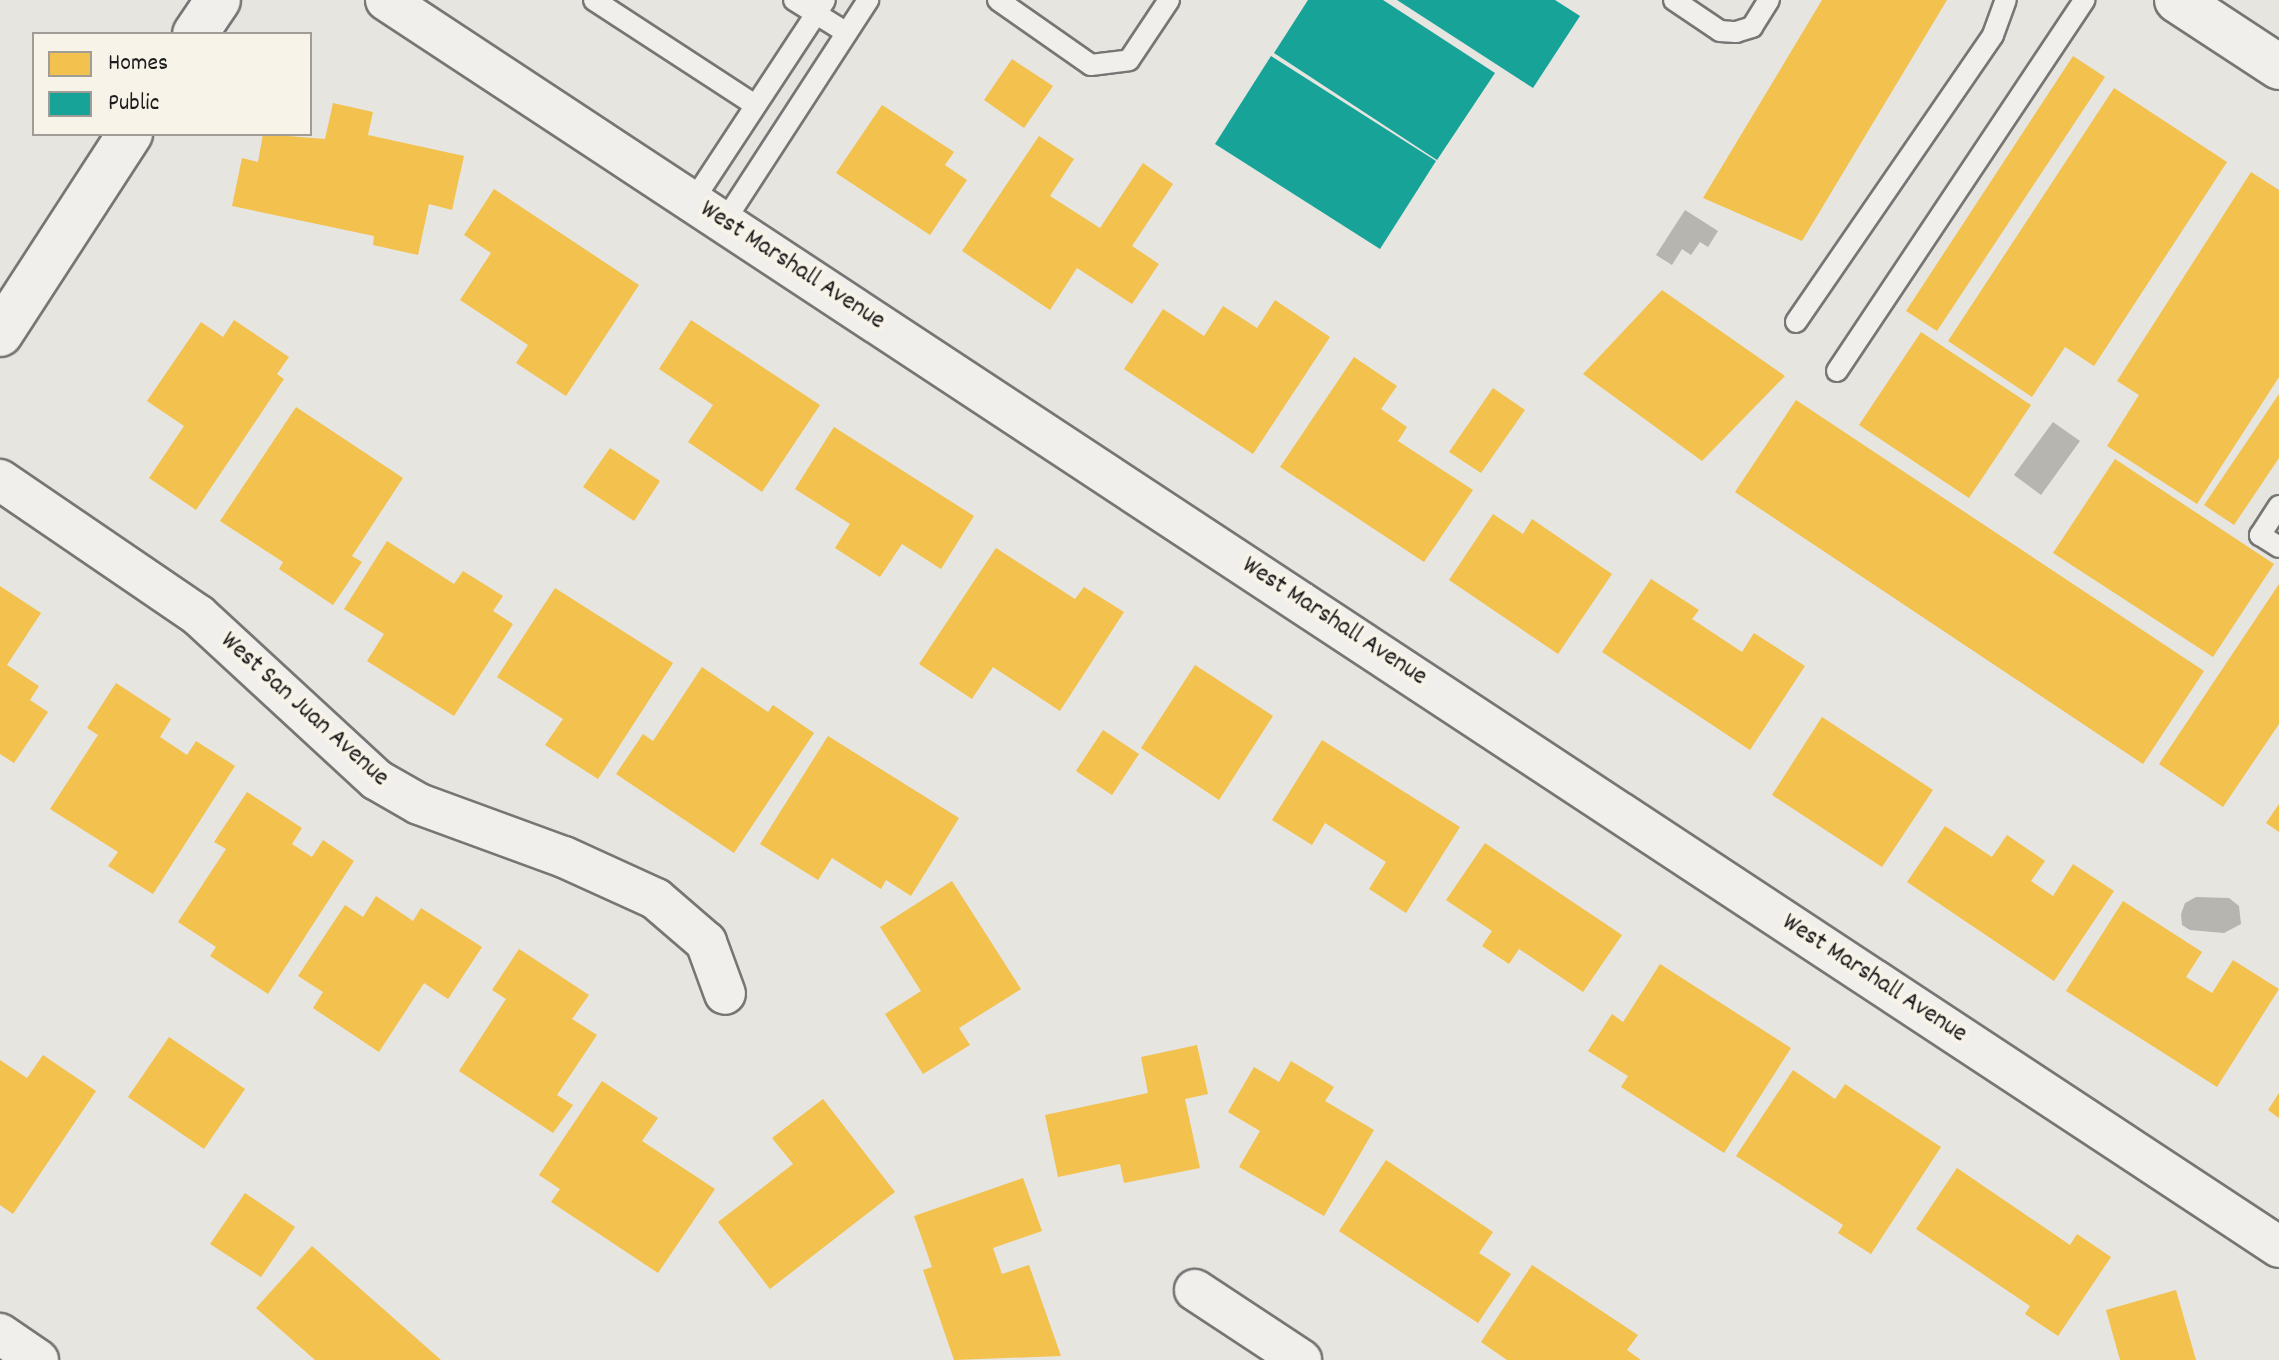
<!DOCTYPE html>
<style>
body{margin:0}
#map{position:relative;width:2279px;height:1360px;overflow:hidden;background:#e6e5e0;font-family:Dekko,sans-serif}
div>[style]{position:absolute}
.water>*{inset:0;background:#b7b5af}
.homes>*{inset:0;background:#f2c14e}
.public>*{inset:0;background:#17a398}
.roads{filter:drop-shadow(2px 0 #777674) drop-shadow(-2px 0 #777674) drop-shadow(0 2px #777674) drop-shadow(0 -2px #777674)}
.service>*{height:20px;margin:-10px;padding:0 10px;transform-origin:10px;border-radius:10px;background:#f0efeb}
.minor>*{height:40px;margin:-20px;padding:0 20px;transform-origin:20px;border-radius:20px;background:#f0efeb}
.secondary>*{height:44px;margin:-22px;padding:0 22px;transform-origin:22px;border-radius:22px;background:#f0efeb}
span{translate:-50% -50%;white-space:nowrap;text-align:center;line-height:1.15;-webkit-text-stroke:8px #f7f3e8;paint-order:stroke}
.street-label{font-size:26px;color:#1c1c1c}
.legend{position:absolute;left:32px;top:32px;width:280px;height:104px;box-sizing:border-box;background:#f7f3e8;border:2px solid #9f9d96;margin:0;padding:10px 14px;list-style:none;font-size:24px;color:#1c1c1c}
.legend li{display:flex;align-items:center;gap:16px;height:40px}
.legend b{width:40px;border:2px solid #9f9d96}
</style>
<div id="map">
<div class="water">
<i style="clip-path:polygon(1685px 210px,1718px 231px,1708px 247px,1700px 242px,1691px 255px,1682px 249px,1672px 265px,1656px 255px)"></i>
<i style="clip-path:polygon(2053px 422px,2080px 441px,2041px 495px,2014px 475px)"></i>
<i style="clip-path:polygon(2196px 897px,2229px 898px,2239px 906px,2241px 924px,2224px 933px,2190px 930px,2182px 925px,2181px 914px,2185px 903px)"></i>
</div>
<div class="homes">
<i style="clip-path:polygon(1822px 0,1947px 0,1802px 241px,1703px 198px)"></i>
<i style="clip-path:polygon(2073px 56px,2105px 77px,1937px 331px,1906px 311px)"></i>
<i style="clip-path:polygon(1012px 59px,1053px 86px,1024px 128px,984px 100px)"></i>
<i style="clip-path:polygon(2114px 88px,2227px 162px,2094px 366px,2065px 347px,2032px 397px,1948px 341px)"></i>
<i style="clip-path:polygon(333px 103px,373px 112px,368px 135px,464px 156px,452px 210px,429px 204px,418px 255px,373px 245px,374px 236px,232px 206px,242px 158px,258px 162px,263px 134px,325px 139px)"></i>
<i style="clip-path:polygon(882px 105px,954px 152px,945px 165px,967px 180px,930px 235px,836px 173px)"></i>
<i style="clip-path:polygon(1039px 136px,1074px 159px,1050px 196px,1100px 228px,1143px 163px,1173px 184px,1132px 246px,1159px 264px,1132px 304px,1077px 268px,1050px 310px,962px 251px)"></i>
<i style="clip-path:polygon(2251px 172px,2279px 190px,2279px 377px,2197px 504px,2107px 446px,2139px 395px,2117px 381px)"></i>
<i style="clip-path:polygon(494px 189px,639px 285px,566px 396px,516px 363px,528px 345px,460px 300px,491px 253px,464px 235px)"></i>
<i style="clip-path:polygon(1662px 290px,1785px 376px,1702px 461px,1583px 374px)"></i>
<i style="clip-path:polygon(1275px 300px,1330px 337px,1253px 454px,1124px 369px,1163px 309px,1204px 336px,1223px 306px,1257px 328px)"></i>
<i style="clip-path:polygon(234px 320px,289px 357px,277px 374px,284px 379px,196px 510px,149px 478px,184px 426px,147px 401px,201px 322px,223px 337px)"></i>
<i style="clip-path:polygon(691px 320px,820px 405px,762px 492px,688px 442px,713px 405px,659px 369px)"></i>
<i style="clip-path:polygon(1921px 332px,2031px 405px,1969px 498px,1859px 425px)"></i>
<i style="clip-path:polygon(1354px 357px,1397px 386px,1381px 409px,1407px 427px,1398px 441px,1473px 490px,1424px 562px,1280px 467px)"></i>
<i style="clip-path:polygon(1493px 388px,1525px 410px,1481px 473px,1449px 452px)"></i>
<i style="clip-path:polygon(2279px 394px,2279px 458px,2234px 525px,2204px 505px)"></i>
<i style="clip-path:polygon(1796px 400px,2204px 671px,2143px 764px,1735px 492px)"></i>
<i style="clip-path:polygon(296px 407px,403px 478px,352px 556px,362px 562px,333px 605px,279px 569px,283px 562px,220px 521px)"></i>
<i style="clip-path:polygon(834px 427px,974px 516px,941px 569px,902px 544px,880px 577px,835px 548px,850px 524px,795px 489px)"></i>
<i style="clip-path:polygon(610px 448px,660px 481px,634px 521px,583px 487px)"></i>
<i style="clip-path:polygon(2115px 459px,2274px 564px,2213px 657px,2053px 553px)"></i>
<i style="clip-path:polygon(1493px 514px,1523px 534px,1532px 519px,1612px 574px,1558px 654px,1449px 580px)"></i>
<i style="clip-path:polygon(387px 541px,454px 584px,463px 571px,503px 596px,493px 611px,513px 624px,454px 716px,367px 661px,384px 634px,344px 609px)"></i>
<i style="clip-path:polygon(996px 548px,1075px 599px,1084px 587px,1124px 612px,1060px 711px,993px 667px,972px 699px,919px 664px)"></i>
<i style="clip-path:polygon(1651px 579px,1699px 610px,1692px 619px,1742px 652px,1754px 633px,1805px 666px,1750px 750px,1602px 652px)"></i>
<i style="clip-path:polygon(2279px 584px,2279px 724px,2223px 807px,2159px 764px)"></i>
<i style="clip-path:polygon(0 586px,41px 613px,7px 665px,39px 686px,30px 700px,48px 712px,14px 763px,0 754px)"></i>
<i style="clip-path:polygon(555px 588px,673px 663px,598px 779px,545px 745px,563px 719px,497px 677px)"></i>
<i style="clip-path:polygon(1195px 665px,1273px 716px,1219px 800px,1141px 748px)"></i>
<i style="clip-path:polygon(702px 667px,768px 712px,773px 705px,814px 733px,734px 853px,616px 774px,643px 734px,653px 741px)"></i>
<i style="clip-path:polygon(116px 683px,171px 719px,160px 737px,187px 755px,196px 741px,235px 766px,153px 894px,108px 866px,118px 852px,50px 809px,98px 735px,87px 728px)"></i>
<i style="clip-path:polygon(1822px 717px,1933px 790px,1882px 867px,1772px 795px)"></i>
<i style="clip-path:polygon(1103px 730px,1139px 754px,1112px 795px,1076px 771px)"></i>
<i style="clip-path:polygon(828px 736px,959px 818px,911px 896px,886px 880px,881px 889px,832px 858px,818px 880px,760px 844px)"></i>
<i style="clip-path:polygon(1322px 740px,1460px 827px,1406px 913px,1369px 889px,1386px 862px,1325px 823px,1312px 845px,1272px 820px)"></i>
<i style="clip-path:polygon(247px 792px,302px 828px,292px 844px,312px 857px,323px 840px,354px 861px,268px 994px,210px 956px,216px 947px,178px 922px,226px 849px,214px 842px)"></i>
<i style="clip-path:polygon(2279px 804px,2279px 832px,2266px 823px)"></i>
<i style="clip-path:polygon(1945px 826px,1992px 857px,2007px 835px,2045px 861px,2031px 881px,2053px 896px,2073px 864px,2114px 891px,2054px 981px,1907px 882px)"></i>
<i style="clip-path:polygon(1485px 843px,1622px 935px,1583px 992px,1519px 949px,1509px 964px,1482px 946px,1492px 931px,1446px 900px)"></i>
<i style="clip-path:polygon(952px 881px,1021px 989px,959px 1028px,970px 1045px,923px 1074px,885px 1014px,921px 991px,880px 927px)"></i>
<i style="clip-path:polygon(376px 896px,413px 921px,421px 908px,482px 947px,448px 999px,424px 983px,379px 1052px,313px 1008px,323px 992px,298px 976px,345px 905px,363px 917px)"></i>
<i style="clip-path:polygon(2123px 901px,2202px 952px,2186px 977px,2212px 993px,2233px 960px,2279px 989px,2217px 1087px,2066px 991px)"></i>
<i style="clip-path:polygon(519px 949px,589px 995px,572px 1019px,597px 1035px,557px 1095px,573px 1105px,553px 1133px,459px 1071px,506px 999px,492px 990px)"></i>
<i style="clip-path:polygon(1660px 964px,1791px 1048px,1724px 1153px,1621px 1087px,1628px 1076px,1588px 1051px,1612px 1014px,1623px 1022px)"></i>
<i style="clip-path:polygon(169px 1037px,245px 1089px,204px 1149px,128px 1097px)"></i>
<i style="clip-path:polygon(1197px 1045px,1208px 1094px,1185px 1099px,1200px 1168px,1124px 1183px,1120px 1164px,1058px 1177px,1045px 1115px,1148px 1093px,1141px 1057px)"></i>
<i style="clip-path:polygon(43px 1055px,96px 1091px,13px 1214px,0 1205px,0 1060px,27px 1078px)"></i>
<i style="clip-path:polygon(1291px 1061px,1334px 1087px,1325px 1101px,1374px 1130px,1324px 1216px,1239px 1167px,1260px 1131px,1228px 1112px,1254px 1067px,1279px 1082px)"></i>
<i style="clip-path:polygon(1793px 1070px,1835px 1099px,1845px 1084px,1941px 1147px,1871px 1254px,1838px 1233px,1843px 1225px,1736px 1156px)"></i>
<i style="clip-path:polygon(602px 1081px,658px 1118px,642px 1141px,715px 1189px,658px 1273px,551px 1202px,560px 1189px,539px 1175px)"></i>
<i style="clip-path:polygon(2279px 1093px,2279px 1118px,2268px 1110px)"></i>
<i style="clip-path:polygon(823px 1099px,895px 1192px,770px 1289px,718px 1222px,793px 1164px,772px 1138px)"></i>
<i style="clip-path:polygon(1386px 1160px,1493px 1232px,1479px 1253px,1511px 1274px,1478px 1323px,1339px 1231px)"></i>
<i style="clip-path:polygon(1957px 1168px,2070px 1245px,2077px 1234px,2111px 1257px,2058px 1336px,2025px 1314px,2030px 1306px,1916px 1229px)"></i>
<i style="clip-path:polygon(1023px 1178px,1042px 1231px,993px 1248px,1002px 1274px,1029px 1265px,1061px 1356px,954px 1360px,923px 1270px,932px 1267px,914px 1216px)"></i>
<i style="clip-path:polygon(245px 1193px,295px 1227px,261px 1277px,210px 1244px)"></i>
<i style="clip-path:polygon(312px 1246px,441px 1360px,315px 1360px,256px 1308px)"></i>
<i style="clip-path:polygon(1532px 1265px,1638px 1335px,1627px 1350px,1641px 1360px,1507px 1360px,1481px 1342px)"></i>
<i style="clip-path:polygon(2176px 1290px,2196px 1360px,2120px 1360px,2106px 1310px)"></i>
</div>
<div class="public">
<i style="clip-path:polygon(1308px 0,1383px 0,1495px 73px,1437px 160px,1274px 53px)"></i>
<i style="clip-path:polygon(1397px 0,1555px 0,1580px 16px,1533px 88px)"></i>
<i style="clip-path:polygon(1271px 56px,1436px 161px,1380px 249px,1215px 144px)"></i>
</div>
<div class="roads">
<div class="service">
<i style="left:594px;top:0;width:192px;rotate:33.1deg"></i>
<i style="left:794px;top:0;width:62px;rotate:31.9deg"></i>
<i style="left:998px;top:0;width:113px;rotate:35deg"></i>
<i style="left:1091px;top:65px;width:38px;rotate:-7deg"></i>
<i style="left:1129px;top:60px;width:72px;rotate:-56.3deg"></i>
<i style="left:1674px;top:0;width:55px;rotate:34deg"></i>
<i style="left:1720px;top:31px;width:16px;rotate:4deg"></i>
<i style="left:1736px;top:32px;width:17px;rotate:-17deg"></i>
<i style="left:1752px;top:27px;width:32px;rotate:-58deg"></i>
<i style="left:693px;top:201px;width:240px;rotate:-56.7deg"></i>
<i style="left:724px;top:222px;width:265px;rotate:-57deg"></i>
<i style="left:1796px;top:322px;width:348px;rotate:-55.5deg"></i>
<i style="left:1993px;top:35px;width:37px;rotate:-70deg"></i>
<i style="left:1837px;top:371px;width:446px;rotate:-56.3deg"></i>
<i style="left:2279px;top:506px;width:35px;rotate:123deg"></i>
<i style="left:2260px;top:535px;width:22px;rotate:32deg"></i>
</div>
<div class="minor">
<i style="left:386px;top:0;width:2267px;rotate:33.37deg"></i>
<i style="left:0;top:480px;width:240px;rotate:34.3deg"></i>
<i style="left:198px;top:615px;width:243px;rotate:42.7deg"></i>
<i style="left:377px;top:780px;width:48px;rotate:29.7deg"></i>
<i style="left:419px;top:804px;width:154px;rotate:20.1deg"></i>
<i style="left:564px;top:857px;width:101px;rotate:24.5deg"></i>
<i style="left:656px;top:899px;width:66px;rotate:40.7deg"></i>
<i style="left:706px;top:942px;width:55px;rotate:69.9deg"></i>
<i style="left:1195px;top:1290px;width:127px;rotate:33.4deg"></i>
<i style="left:0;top:1334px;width:46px;rotate:34.4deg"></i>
</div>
<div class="secondary">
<i style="left:2177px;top:0;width:122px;rotate:33.3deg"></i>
<i style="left:195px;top:34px;width:41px;rotate:-55.9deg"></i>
<i style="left:0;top:334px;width:239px;rotate:-57deg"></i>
</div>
</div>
<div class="street-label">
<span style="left:792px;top:266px;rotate:33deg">West Marshall Avenue</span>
<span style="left:1334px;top:622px;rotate:33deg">West Marshall Avenue</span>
<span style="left:304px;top:710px;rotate:42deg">West San Juan Avenue</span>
<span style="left:1874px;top:979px;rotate:33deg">West Marshall Avenue</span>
</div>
<ul class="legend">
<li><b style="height:22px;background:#f2c14e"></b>Homes</li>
<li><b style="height:22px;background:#17a398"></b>Public</li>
</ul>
</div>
